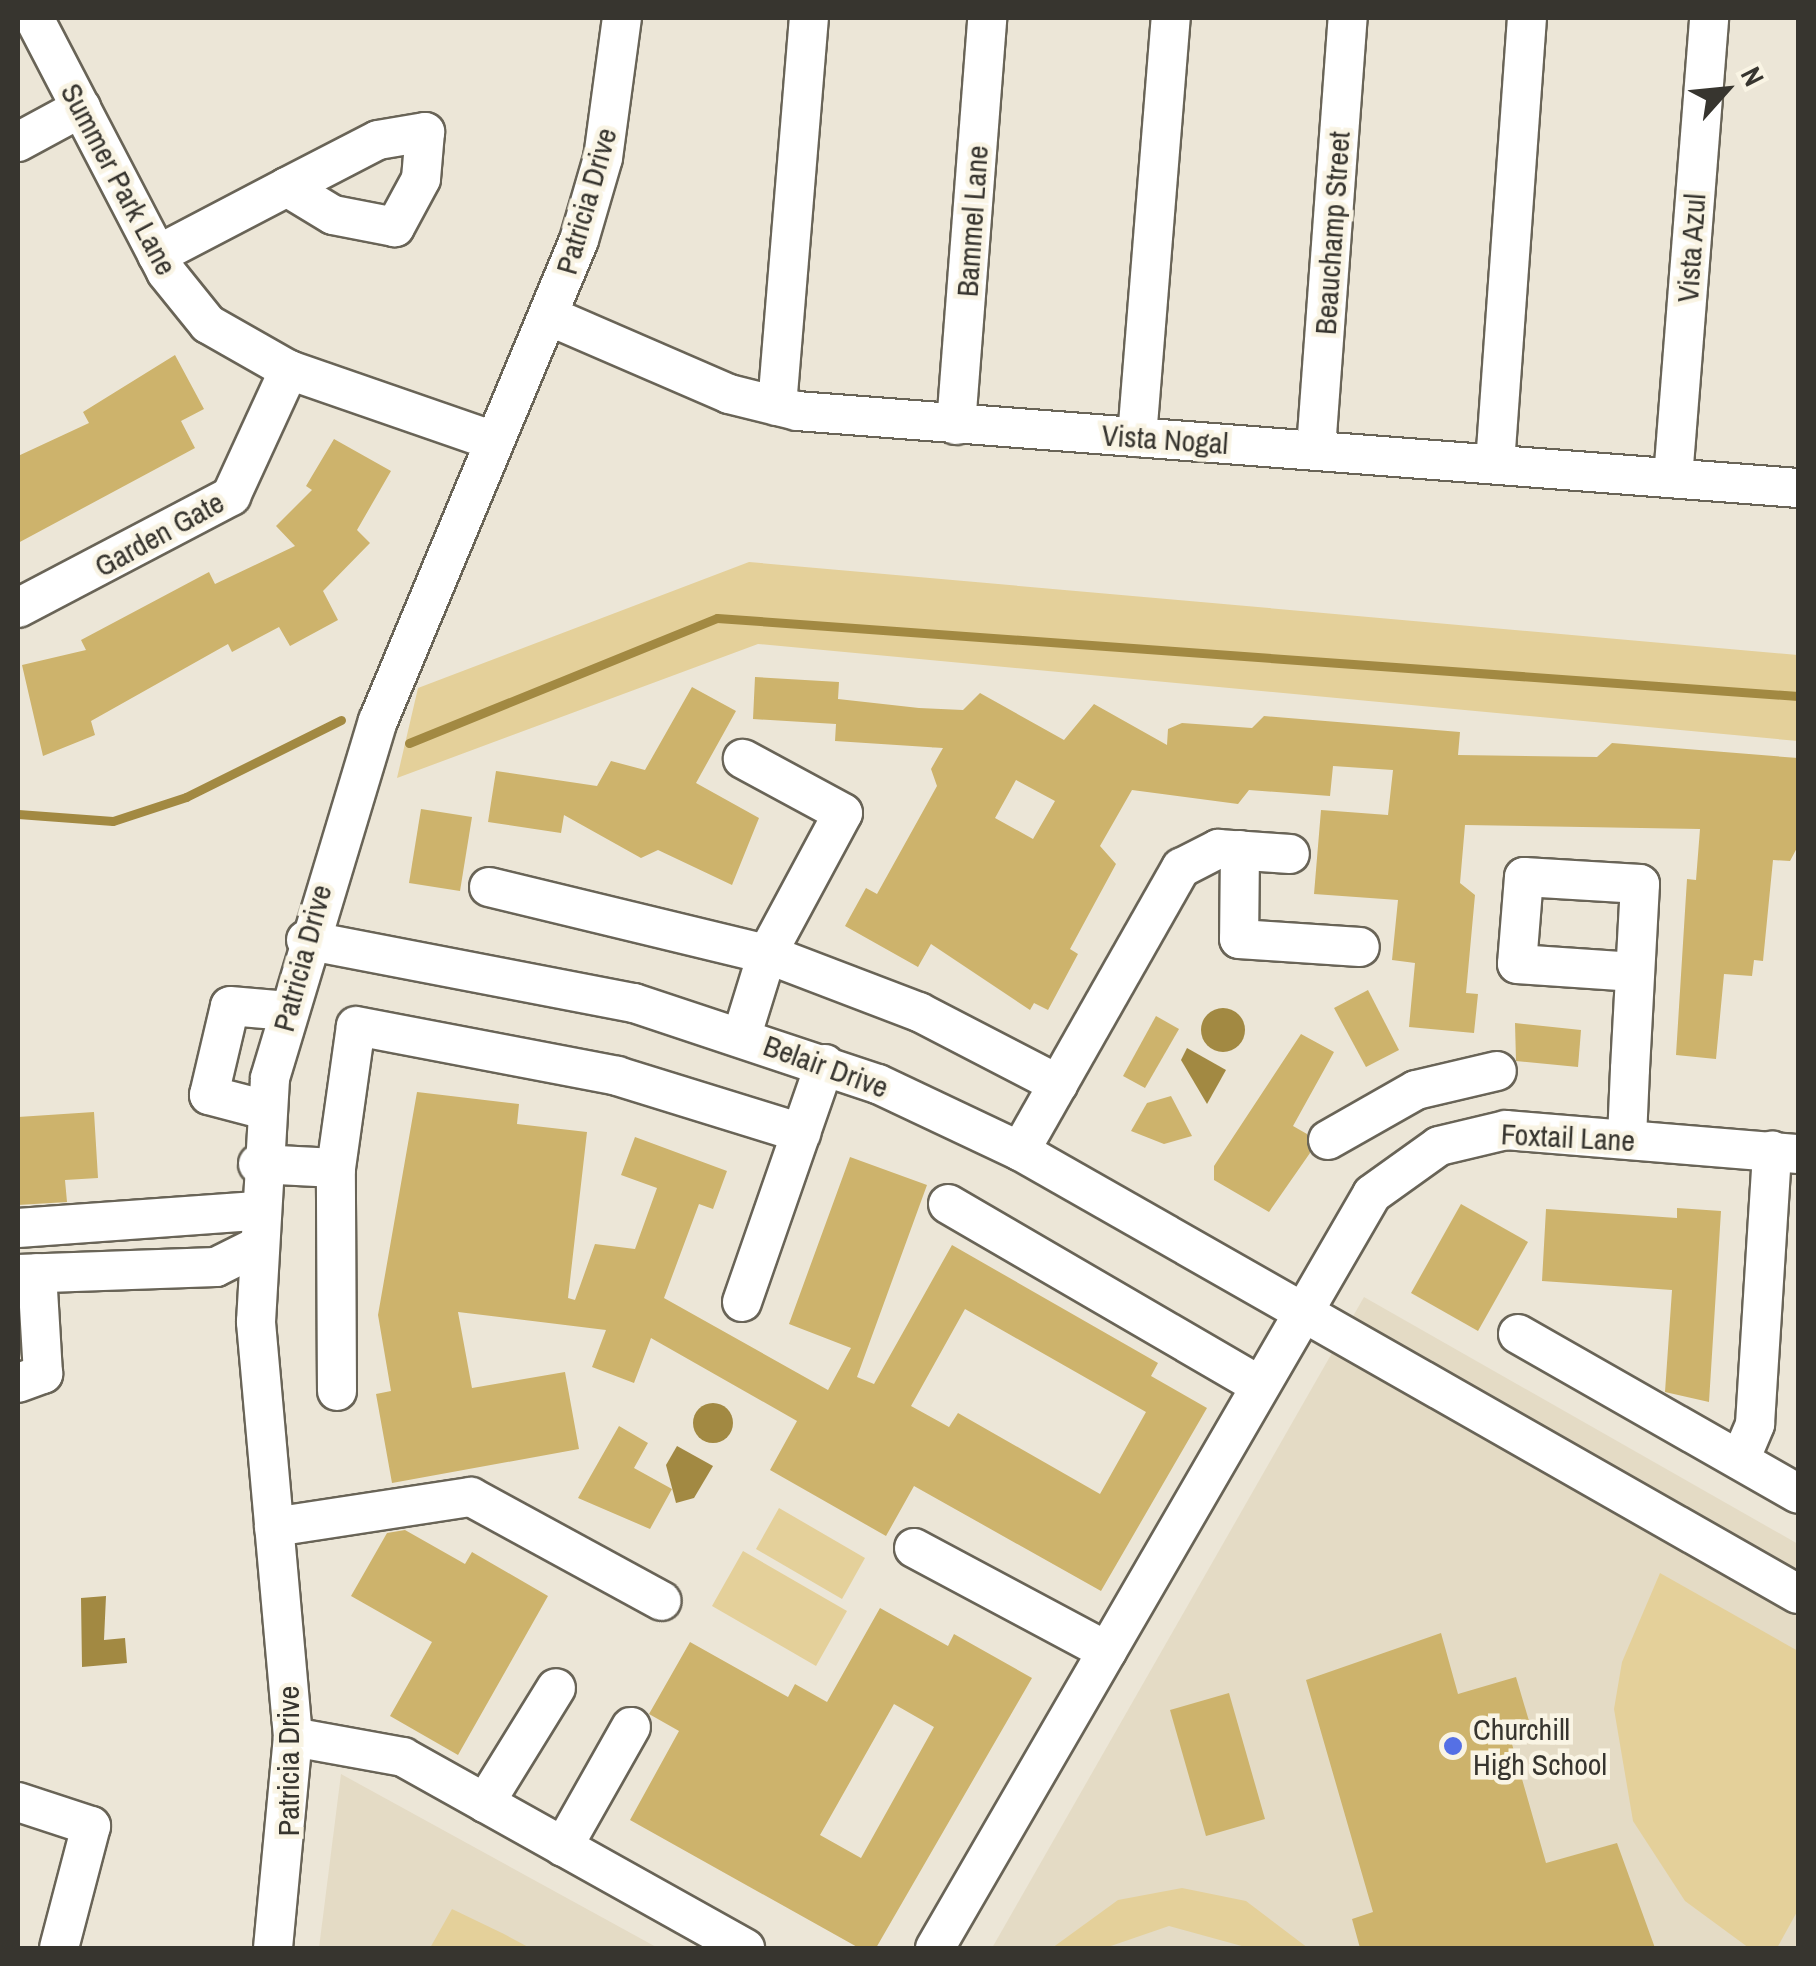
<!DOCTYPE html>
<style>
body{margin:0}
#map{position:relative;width:1816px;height:1966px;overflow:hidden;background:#ece6d7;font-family:"Archivo Narrow",sans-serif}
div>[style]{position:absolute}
.built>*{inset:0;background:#e4dbc5}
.green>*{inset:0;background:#e4d09a}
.water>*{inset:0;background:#a28942}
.round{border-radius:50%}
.stream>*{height:9px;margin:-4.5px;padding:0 4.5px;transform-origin:4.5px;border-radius:4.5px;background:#a28942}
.building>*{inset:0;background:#cdb36c}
.roads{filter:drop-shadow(2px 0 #696457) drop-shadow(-2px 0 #696457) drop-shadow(0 2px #696457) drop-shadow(0 -2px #696457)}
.minor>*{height:38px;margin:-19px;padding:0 19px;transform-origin:19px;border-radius:19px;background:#fff}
.dots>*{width:28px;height:28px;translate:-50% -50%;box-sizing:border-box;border:5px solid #f9f4e4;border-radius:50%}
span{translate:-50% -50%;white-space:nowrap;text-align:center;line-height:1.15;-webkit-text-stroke:9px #f9f4e4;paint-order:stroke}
.street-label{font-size:30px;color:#37352f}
.poi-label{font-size:30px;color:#37352f}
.left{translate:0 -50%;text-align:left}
.frame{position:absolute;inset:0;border:20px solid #37352f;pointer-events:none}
.north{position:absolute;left:1676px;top:40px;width:100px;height:100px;-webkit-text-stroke:8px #f9f4e4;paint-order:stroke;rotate:63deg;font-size:28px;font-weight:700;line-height:40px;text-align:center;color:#37352f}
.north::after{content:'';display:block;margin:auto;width:35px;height:45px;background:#37352f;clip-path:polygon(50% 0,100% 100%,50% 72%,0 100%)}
</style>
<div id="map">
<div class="built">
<i style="clip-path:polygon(1364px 1297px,1798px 1544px,1798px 1948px,992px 1948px)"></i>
<i style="clip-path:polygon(341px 1774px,658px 1948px,319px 1948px)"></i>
</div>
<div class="green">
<i style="clip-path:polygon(749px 562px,1798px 655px,1798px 741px,758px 644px,397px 778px,418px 688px)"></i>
<i style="clip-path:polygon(779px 1508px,865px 1558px,842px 1599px,756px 1549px)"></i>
<i style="clip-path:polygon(743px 1551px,847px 1611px,816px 1666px,712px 1606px)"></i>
<i style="clip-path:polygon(1660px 1573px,1798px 1651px,1798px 1910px,1777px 1948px,1749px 1948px,1685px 1901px,1633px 1821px,1614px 1709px,1622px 1662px)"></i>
<i style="clip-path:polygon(1182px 1888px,1246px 1901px,1308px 1948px,1249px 1948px,1169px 1926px,1105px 1948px,1052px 1948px,1118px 1900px)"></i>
<i style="clip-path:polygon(452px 1909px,504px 1934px,530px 1948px,430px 1948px)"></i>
</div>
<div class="water">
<i class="round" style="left:1201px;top:1008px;width:44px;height:44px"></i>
<i style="clip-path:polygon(1187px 1048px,1226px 1070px,1207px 1104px,1181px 1060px)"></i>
<i class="round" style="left:693px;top:1403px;width:40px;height:40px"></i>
<i style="clip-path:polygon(677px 1446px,713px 1466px,694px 1498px,676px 1503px,666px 1465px)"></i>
<i style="clip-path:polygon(106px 1596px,104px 1640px,125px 1638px,127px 1663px,82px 1667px,81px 1598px)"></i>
</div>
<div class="stream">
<i style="left:409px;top:743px;width:332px;rotate:-22.1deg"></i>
<i style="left:717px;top:618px;width:1084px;rotate:4.13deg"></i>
<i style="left:18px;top:814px;width:95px;rotate:4.2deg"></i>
<i style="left:113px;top:821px;width:77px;rotate:-18.2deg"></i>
<i style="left:186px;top:797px;width:173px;rotate:-26.4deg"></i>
</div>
<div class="building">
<i style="clip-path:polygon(175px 355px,204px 409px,181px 421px,195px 448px,18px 543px,18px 456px,89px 423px,83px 412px)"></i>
<i style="clip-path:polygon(334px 439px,391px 471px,357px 530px,370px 543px,323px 591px,338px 620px,290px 646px,279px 627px,232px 652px,228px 644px,91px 721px,95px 735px,43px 756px,22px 665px,86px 650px,81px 640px,209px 572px,215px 584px,295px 546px,276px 526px,312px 490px,306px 486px)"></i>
<i style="clip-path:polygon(evenodd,755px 677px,839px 682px,838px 699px,919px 708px,963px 710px,980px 693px,1064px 740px,1094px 704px,1167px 745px,1168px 729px,1182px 723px,1252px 728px,1264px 716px,1460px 732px,1458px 755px,1597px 757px,1612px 743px,1798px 758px,1798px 846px,1790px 861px,1773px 860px,1763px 961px,1754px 960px,1752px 976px,1724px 974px,1716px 1059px,1676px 1055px,1687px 879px,1696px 880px,1700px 829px,1465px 825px,1460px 883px,1475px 895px,1466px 993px,1478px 994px,1474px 1033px,1409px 1027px,1415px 963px,1392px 960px,1398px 900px,1314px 894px,1321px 810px,1388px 815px,1393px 770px,1333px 766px,1330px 796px,1249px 790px,1238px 804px,1132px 790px,1100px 846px,1116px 864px,1070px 949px,1078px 954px,1048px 1010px,1034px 1003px,1030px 1010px,931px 944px,918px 967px,845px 926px,866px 888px,877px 894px,937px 786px,931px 769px,943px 748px,835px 741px,836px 724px,753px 719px,755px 677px,1016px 780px,1055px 801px,1033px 839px,995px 818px,1016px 780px)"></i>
<i style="clip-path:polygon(692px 687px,736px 711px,696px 783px,759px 818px,732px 885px,658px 850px,641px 858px,564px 815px,561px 833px,488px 822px,496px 771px,597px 786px,611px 761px,645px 770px)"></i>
<i style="clip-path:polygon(421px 809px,472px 817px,460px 891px,409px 883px)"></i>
<i style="clip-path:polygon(1368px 990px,1399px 1050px,1366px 1067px,1334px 1008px)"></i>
<i style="clip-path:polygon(1156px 1016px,1179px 1029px,1145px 1088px,1123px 1076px)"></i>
<i style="clip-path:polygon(1515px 1023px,1581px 1030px,1578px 1067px,1516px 1061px)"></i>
<i style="clip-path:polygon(1301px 1034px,1334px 1052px,1293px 1126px,1307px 1134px,1310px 1153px,1269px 1212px,1214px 1180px,1214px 1166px)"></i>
<i style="clip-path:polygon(evenodd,417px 1092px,519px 1104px,517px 1124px,587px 1132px,568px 1298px,575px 1300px,595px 1244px,635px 1249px,657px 1188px,621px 1175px,635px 1137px,727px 1171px,713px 1209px,699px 1204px,664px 1298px,828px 1390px,851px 1348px,789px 1324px,850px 1157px,927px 1185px,857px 1377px,874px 1384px,952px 1245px,1158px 1363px,1151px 1376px,1207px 1408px,1101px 1591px,914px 1486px,886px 1536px,770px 1470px,797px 1421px,651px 1338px,634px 1383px,592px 1367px,606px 1330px,458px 1312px,472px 1388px,565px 1372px,579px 1449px,392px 1483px,376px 1394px,391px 1391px,378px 1315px,417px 1092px,965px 1309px,1146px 1412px,1100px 1494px,958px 1413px,949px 1427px,911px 1406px,965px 1309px)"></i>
<i style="clip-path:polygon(1171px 1096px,1192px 1136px,1164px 1144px,1131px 1131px,1147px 1103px)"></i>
<i style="clip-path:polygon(94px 1112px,98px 1178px,65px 1180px,67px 1202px,18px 1205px,18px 1117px)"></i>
<i style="clip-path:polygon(1461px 1204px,1528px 1242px,1478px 1331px,1411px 1293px)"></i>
<i style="clip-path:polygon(1677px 1208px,1721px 1211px,1709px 1402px,1665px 1392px,1672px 1290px,1542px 1281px,1546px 1209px,1677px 1218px)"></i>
<i style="clip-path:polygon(619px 1426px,648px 1443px,634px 1468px,672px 1489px,650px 1529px,578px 1498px)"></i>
<i style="clip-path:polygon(405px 1530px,465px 1564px,472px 1552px,548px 1596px,458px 1755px,390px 1716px,432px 1642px,351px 1596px,387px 1533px)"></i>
<i style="clip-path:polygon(evenodd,880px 1608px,948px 1646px,954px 1634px,1032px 1678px,876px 1948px,859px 1948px,630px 1820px,679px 1731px,649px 1714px,690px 1642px,788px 1697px,795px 1684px,827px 1702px,880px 1608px,894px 1704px,934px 1727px,861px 1858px,820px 1835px,894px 1704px)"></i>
<i style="clip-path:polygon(1441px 1633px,1458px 1694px,1516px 1677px,1534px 1738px,1512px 1744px,1546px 1863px,1617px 1843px,1655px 1948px,1360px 1948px,1352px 1919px,1373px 1912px,1306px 1680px)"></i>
<i style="clip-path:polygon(1229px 1693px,1265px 1819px,1206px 1836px,1170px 1710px)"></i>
</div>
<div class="roads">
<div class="minor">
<i style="left:34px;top:18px;width:286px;rotate:62.5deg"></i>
<i style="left:166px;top:272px;width:67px;rotate:51.1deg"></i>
<i style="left:208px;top:324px;width:93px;rotate:29.6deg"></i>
<i style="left:289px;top:370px;width:217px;rotate:19.1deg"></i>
<i style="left:18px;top:142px;width:72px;rotate:-28.4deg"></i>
<i style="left:157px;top:255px;width:147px;rotate:-27.6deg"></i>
<i style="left:287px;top:187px;width:102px;rotate:-27.3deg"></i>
<i style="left:378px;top:140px;width:48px;rotate:-9.7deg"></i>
<i style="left:425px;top:132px;width:47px;rotate:94.9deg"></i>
<i style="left:421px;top:179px;width:55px;rotate:118.4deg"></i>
<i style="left:395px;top:227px;width:63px;rotate:-169deg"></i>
<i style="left:333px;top:215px;width:54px;rotate:-148.7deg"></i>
<i style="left:549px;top:316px;width:196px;rotate:23.4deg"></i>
<i style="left:729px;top:394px;width:70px;rotate:14deg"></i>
<i style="left:797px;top:411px;width:1004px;rotate:4.4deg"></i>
<i style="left:777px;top:406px;width:389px;rotate:-85.3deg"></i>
<i style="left:956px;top:425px;width:408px;rotate:-85.6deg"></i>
<i style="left:1137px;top:437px;width:420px;rotate:-85.4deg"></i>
<i style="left:1316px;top:449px;width:432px;rotate:-85.8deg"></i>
<i style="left:1495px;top:464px;width:447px;rotate:-85.9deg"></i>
<i style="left:1673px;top:478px;width:461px;rotate:-85.5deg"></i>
<i style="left:18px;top:608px;width:241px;rotate:-27.7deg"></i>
<i style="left:231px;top:496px;width:139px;rotate:-65.3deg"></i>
<i style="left:1240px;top:850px;width:89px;rotate:90.6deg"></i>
<i style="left:1239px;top:939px;width:121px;rotate:3.8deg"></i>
<i style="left:489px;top:887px;width:286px;rotate:13.6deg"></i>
<i style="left:767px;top:954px;width:163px;rotate:20.9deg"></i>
<i style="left:919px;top:1012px;width:157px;rotate:27.4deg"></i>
<i style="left:306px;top:940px;width:334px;rotate:10.9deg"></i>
<i style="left:634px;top:1003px;width:257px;rotate:18.4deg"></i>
<i style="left:878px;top:1084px;width:157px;rotate:25.3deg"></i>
<i style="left:1020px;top:1151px;width:895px;rotate:29.66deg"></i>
<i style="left:742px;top:1035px;width:85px;rotate:-72.8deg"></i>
<i style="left:767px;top:954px;width:160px;rotate:-61.7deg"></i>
<i style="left:843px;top:813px;width:114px;rotate:-151.6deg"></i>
<i style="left:266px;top:1110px;width:59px;rotate:-165.3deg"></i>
<i style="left:209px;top:1095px;width:91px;rotate:-76.7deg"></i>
<i style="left:230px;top:1006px;width:58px;rotate:4.9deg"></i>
<i style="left:1627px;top:1138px;width:69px;rotate:-87.5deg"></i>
<i style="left:1630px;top:1069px;width:185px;rotate:-86.9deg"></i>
<i style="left:1640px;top:884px;width:116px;rotate:-176.5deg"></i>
<i style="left:1524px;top:877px;width:87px;rotate:94.6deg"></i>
<i style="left:1517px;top:964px;width:118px;rotate:3.9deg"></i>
<i style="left:1328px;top:1140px;width:101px;rotate:-29.6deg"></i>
<i style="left:1416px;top:1090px;width:83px;rotate:-13.2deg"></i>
<i style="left:1020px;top:1151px;width:326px;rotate:-60.4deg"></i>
<i style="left:1181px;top:868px;width:42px;rotate:-27.2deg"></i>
<i style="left:1218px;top:849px;width:72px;rotate:4deg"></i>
<i style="left:258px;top:1164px;width:78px;rotate:2.9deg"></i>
<i style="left:948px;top:1204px;width:360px;rotate:30.2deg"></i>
<i style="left:18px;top:1228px;width:239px;rotate:-4.1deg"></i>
<i style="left:18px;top:1274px;width:198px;rotate:-2deg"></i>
<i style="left:216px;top:1267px;width:42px;rotate:-26.6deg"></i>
<i style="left:742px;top:1302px;width:252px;rotate:-70.8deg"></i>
<i style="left:1518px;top:1334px;width:322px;rotate:29.7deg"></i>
<i style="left:18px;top:1383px;width:27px;rotate:-20deg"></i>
<i style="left:43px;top:1374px;width:101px;rotate:-93.4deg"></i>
<i style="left:337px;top:1391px;width:223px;rotate:-90.3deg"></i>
<i style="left:336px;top:1168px;width:143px;rotate:-82deg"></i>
<i style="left:356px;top:1026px;width:266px;rotate:10.8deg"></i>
<i style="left:617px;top:1076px;width:193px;rotate:17.2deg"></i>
<i style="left:1740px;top:1460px;width:39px;rotate:-67deg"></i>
<i style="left:1755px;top:1424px;width:274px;rotate:-86.4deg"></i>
<i style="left:274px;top:1527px;width:199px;rotate:-8.7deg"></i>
<i style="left:471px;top:1497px;width:217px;rotate:28.6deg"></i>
<i style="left:914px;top:1548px;width:219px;rotate:28.1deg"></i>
<i style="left:293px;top:1737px;width:112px;rotate:10.3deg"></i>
<i style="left:403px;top:1757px;width:392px;rotate:29.2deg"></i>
<i style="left:18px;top:1802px;width:77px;rotate:18.2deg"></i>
<i style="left:91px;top:1826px;width:126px;rotate:104.7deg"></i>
<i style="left:485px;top:1803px;width:135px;rotate:-58.3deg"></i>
<i style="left:563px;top:1847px;width:138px;rotate:-60.5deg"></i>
<i style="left:273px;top:1948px;width:212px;rotate:-84.6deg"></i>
<i style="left:293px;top:1737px;width:417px;rotate:-95.1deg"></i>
<i style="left:256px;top:1322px;width:244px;rotate:-86.7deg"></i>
<i style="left:270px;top:1078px;width:373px;rotate:-73.2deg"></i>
<i style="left:378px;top:721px;width:521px;rotate:-67.32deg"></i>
<i style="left:579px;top:240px;width:85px;rotate:-73.7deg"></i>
<i style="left:603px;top:158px;width:141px;rotate:-82.3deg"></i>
<i style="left:935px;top:1948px;width:871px;rotate:-59.9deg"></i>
<i style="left:1372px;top:1194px;width:82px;rotate:-35.6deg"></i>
<i style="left:1439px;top:1146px;width:69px;rotate:-13.4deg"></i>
<i style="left:1506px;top:1130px;width:293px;rotate:4.7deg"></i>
</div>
</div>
<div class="dots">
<i style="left:1453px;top:1746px;background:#5570e5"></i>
</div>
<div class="street-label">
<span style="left:119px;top:179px;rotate:62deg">Summer Park Lane</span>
<span style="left:586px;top:201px;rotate:-74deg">Patricia Drive</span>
<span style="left:972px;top:221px;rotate:-86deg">Bammel Lane</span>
<span style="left:1332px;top:233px;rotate:-86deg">Beauchamp Street</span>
<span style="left:1691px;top:248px;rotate:-86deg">Vista Azul</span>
<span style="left:1165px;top:439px;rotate:4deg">Vista Nogal</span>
<span style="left:159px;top:534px;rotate:-29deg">Garden Gate</span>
<span style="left:302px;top:958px;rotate:-75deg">Patricia Drive</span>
<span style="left:826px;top:1066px;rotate:20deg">Belair Drive</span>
<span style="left:1568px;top:1137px;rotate:3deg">Foxtail Lane</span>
<span style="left:288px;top:1761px;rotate:-90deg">Patricia Drive</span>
</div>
<div class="poi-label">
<span class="left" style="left:1473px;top:1746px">Churchill<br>High School</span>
</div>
<div class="frame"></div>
<div class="north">N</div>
</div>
